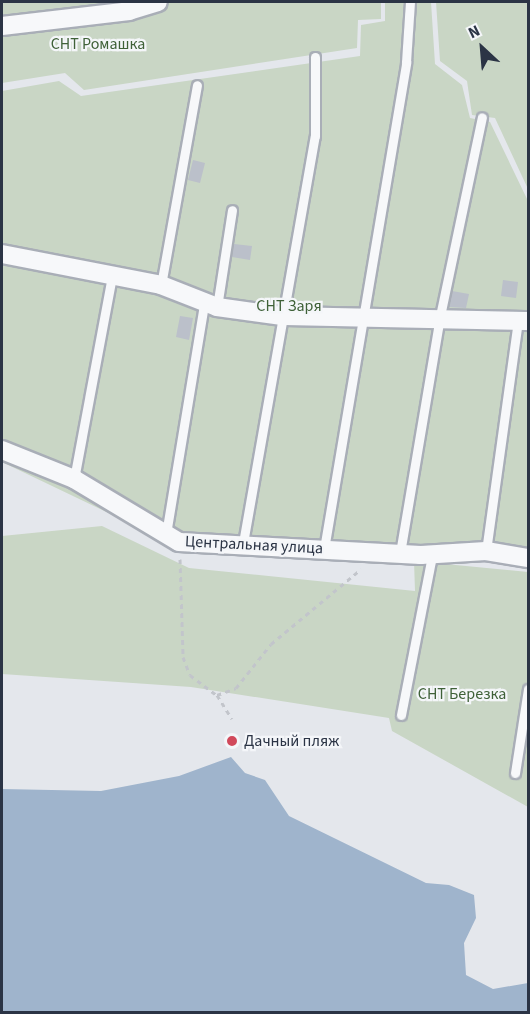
<!DOCTYPE html>
<meta charset="utf-8">
<style>
body{margin:0}
#map{position:relative;width:530px;height:1014px;overflow:hidden;background:#e4e7ec;font-family:"Source Sans 3",sans-serif}
div>[style]{position:absolute}
.green>*{inset:0;background:#c9d6c5}
.water>*{inset:0;background:#9fb4cc}
.building>*{inset:0;background:#bbc0ca}
.path>*{height:3px;margin-top:-1.5px;transform-origin:0;background:repeating-linear-gradient(90deg,#c2c5cb 0 4.5px,transparent 0 9px)}
.roads{filter:drop-shadow(2px 0 #a9aeb7) drop-shadow(-2px 0 #a9aeb7) drop-shadow(0 2px #a9aeb7) drop-shadow(0 -2px #a9aeb7)}
.service>*{height:9px;margin:-4.5px;padding:0 4.5px;transform-origin:4.5px;border-radius:4.5px;background:#f7f8fa}
.minor>*{height:18px;margin:-9px;padding:0 9px;transform-origin:9px;border-radius:9px;background:#f7f8fa}
.dots>*{width:16px;height:16px;translate:-50% -50%;box-sizing:border-box;border:3px solid #f4f6f9;border-radius:50%}
span{translate:-50% -50%;white-space:nowrap;text-align:center;line-height:1.15;-webkit-text-stroke:4.5px #f4f6f9;paint-order:stroke}
.park-label{font-size:16px;color:#3f6138}
.street-label{font-size:16px;color:#2b3445}
.poi-label{font-size:16px;color:#2b3445}
.left{translate:0 -50%;text-align:left}
.frame{position:absolute;inset:0;border:3px solid #2b3445;pointer-events:none}
.north{position:absolute;left:452px;top:18px;width:60px;height:60px;-webkit-text-stroke:4px #f4f6f9;paint-order:stroke;rotate:334deg;font-size:16px;font-weight:700;line-height:24px;text-align:center;color:#2b3445}
.north::after{content:'';display:block;margin:auto;width:21px;height:27px;background:#2b3445;clip-path:polygon(50% 0,100% 100%,50% 72%,0 100%)}
</style>
<div id="map">
<div class="green">
<i style="clip-path:polygon(2px 2px,381px 2px,381px 19px,358px 20px,357px 48px,84px 90px,65px 73px,2px 83px)"></i>
<i style="clip-path:polygon(385px 2px,431px 2px,435px 64px,462px 85px,470px 118px,490px 122px,528px 201px,528px 570px,490px 558px,144px 530px,2px 462px,2px 91px,59px 81px,81px 96px,360px 56px,361px 25px,385px 21px)"></i>
<i style="clip-path:polygon(436px 2px,528px 2px,528px 189px,495px 118px,472px 115px,467px 81px,440px 61px)"></i>
<i style="clip-path:polygon(102px 526px,189px 568px,415px 591px,414px 561px,528px 572px,528px 807px,392px 731px,389px 718px,191px 687px,2px 674px,2px 536px)"></i>
</div>
<div class="water">
<i style="clip-path:polygon(231px 757px,245px 773px,265px 780px,289px 816px,426px 883px,449px 885px,474px 895px,476px 918px,464px 943px,466px 975px,493px 989px,528px 983px,528px 1012px,2px 1012px,2px 789px,101px 791px,179px 776px)"></i>
</div>
<div class="building">
<i style="clip-path:polygon(193px 160px,205px 163px,200px 183px,188px 180px)"></i>
<i style="clip-path:polygon(234px 244px,252px 246px,250px 260px,232px 257px)"></i>
<i style="clip-path:polygon(503px 280px,518px 282px,516px 298px,501px 296px)"></i>
<i style="clip-path:polygon(452px 291px,469px 294px,466px 308px,449px 307px)"></i>
<i style="clip-path:polygon(180px 316px,193px 318px,189px 340px,176px 337px)"></i>
</div>
<div class="path">
<i style="left:180px;top:559px;width:98px;rotate:88.2deg"></i>
<i style="left:183px;top:657px;width:19px;rotate:69deg"></i>
<i style="left:190px;top:675px;width:34px;rotate:37deg"></i>
<i style="left:217px;top:695px;width:20px;rotate:-20deg"></i>
<i style="left:236px;top:688px;width:56px;rotate:-51.5deg"></i>
<i style="left:271px;top:644px;width:117px;rotate:-39.8deg"></i>
<i style="left:217px;top:695px;width:28px;rotate:58deg"></i>
</div>
<div class="roads">
<div class="service">
<i style="left:161px;top:285px;width:203px;rotate:-79.8deg"></i>
<i style="left:217px;top:307px;width:98px;rotate:-81.2deg"></i>
<i style="left:74px;top:479px;width:208px;rotate:-79.4deg"></i>
<i style="left:166px;top:534px;width:233px;rotate:-80.6deg"></i>
<i style="left:243px;top:543px;width:413px;rotate:-80deg"></i>
<i style="left:315px;top:136px;width:79px;rotate:-90deg"></i>
<i style="left:324px;top:549px;width:494px;rotate:-80.4deg"></i>
<i style="left:406px;top:62px;width:60px;rotate:-86.2deg"></i>
<i style="left:486px;top:551px;width:232px;rotate:-82.1deg"></i>
<i style="left:400px;top:553px;width:240px;rotate:-80.4deg"></i>
<i style="left:440px;top:316px;width:203px;rotate:-78.1deg"></i>
<i style="left:401px;top:715px;width:163px;rotate:-79deg"></i>
<i style="left:515px;top:773px;width:85px;rotate:-81.2deg"></i>
</div>
<div class="minor">
<i style="left:2px;top:26px;width:128px;rotate:-6.7deg"></i>
<i style="left:129px;top:11px;width:30px;rotate:-17deg"></i>
<i style="left:2px;top:254px;width:162px;rotate:11deg"></i>
<i style="left:161px;top:285px;width:60px;rotate:21.4deg"></i>
<i style="left:217px;top:307px;width:66px;rotate:7.9deg"></i>
<i style="left:282px;top:316px;width:246px;rotate:1.2deg"></i>
<i style="left:2px;top:450px;width:78px;rotate:21.9deg"></i>
<i style="left:74px;top:479px;width:122px;rotate:31deg"></i>
<i style="left:179px;top:542px;width:242px;rotate:3.1deg"></i>
<i style="left:421px;top:555px;width:65px;rotate:-3.5deg"></i>
<i style="left:486px;top:551px;width:43px;rotate:9.5deg"></i>
</div>
</div>
<div class="dots">
<i style="left:232px;top:741px;background:#d1495b"></i>
</div>
<div class="park-label">
<span style="left:98px;top:44px">СНТ Ромашка</span>
<span style="left:289px;top:306px">СНТ Заря</span>
<span style="left:462px;top:694px">СНТ Березка</span>
</div>
<div class="street-label">
<span style="left:254px;top:545px;rotate:3deg">Центральная улица</span>
</div>
<div class="poi-label">
<span class="left" style="left:244px;top:741px">Дачный пляж</span>
</div>
<div class="frame"></div>
<div class="north">N</div>
</div>
